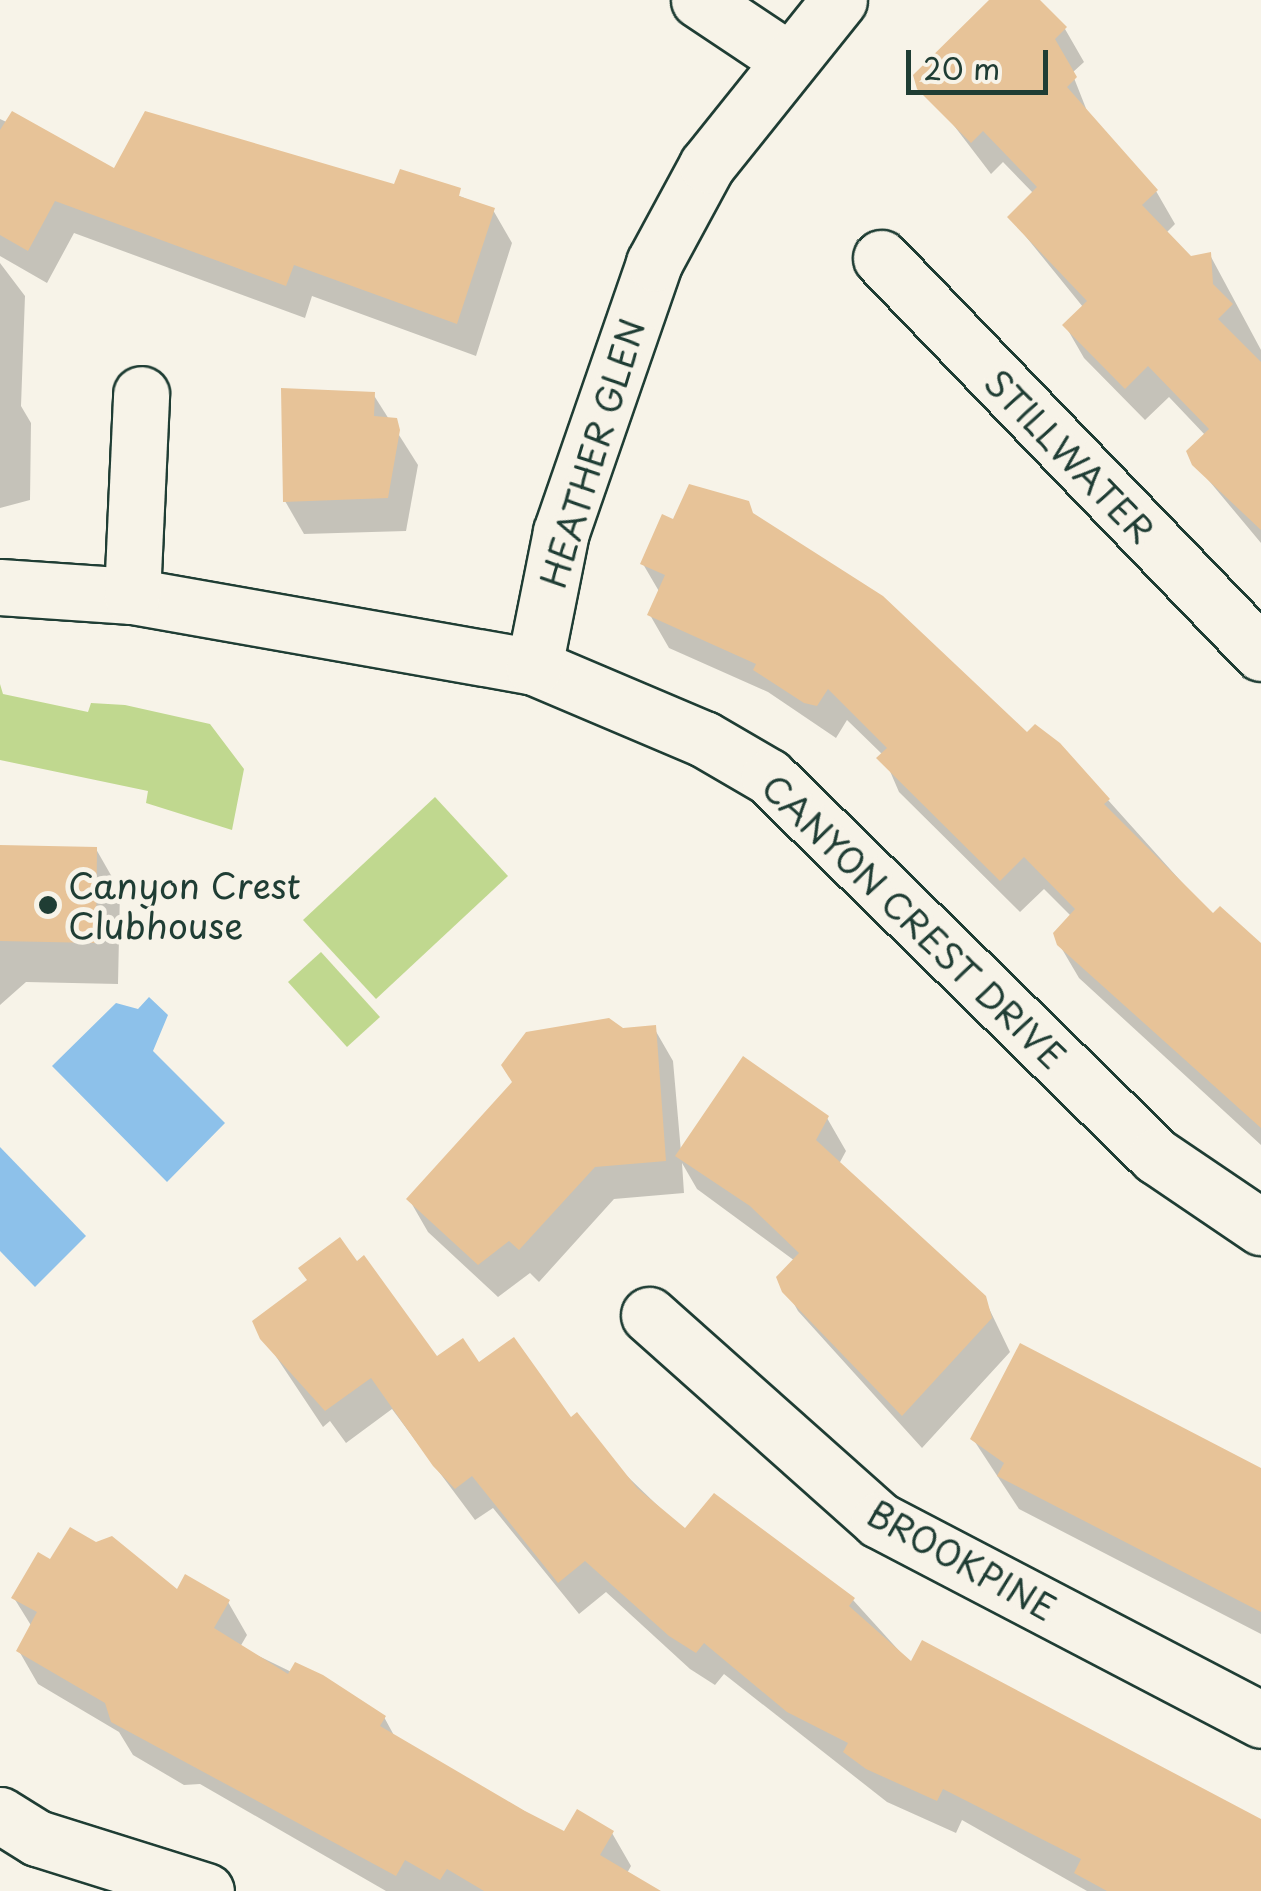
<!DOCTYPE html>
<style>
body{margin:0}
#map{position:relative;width:1261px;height:1891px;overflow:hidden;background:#f7f3e8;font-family:"Playpen Sans",sans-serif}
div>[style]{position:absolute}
.green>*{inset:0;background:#c0d88f}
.water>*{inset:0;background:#8dc1ea}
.shadow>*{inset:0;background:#0003}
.building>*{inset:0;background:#e7c398}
.roads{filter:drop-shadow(2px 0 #1f3d34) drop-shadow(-2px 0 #1f3d34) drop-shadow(0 2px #1f3d34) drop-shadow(0 -2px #1f3d34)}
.minor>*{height:55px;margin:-27.5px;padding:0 27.5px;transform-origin:27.5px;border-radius:27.5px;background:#f7f3e8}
.dots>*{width:28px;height:28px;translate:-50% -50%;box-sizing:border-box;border:5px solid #f7f3e8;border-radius:50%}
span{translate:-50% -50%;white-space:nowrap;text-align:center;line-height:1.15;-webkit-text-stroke:10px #f7f3e8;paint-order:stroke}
.street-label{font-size:35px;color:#1f3d34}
.poi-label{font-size:35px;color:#1f3d34}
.left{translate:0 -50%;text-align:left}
.scale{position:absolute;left:906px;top:50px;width:142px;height:45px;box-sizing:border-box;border:5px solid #1f3d34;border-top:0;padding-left:12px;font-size:30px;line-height:35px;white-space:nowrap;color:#1f3d34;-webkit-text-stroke:8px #f7f3e8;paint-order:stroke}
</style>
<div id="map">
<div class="green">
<i style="clip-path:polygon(0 684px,3px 694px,88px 712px,91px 703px,125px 705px,210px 724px,244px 769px,232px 830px,146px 803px,148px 791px,0 760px)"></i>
<i style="clip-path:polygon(435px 797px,508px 876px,376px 999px,303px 920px)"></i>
<i style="clip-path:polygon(321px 952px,380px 1017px,347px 1047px,288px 982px)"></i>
</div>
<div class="water">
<i style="clip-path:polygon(149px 997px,168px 1015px,153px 1051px,225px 1123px,167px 1182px,52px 1066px,116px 1003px,138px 1009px)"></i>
<i style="clip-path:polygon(0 1147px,86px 1236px,35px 1287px,0 1251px)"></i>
</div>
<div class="shadow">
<i style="clip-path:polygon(993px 0,1036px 0,1065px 29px,1084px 62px,1072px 73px,1089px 116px,1156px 191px,1175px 224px,1166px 233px,1190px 258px,1210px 255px,1261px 350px,1261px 543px,1195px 464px,1206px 436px,1169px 397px,1145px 420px,1084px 358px,1065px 325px,1083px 307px,1010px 217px,1034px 194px,1003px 162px,991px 174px,916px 76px)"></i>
<i style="clip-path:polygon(0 119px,115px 172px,396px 187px,402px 172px,493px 210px,512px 243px,476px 356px,312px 296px,305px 318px,74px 233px,47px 283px,0 256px)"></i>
<i style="clip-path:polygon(0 263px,25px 296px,21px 406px,31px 423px,30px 500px,0 508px)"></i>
<i style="clip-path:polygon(373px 394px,418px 465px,406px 531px,304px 534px,285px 501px)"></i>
<i style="clip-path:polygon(756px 518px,1108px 800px,1213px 917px,1261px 945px,1261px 1145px,1079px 978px,1059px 944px,1072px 917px,1044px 889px,1020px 912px,899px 792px,883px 755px,847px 720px,836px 738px,768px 692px,669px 648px,650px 615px,660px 593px,643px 564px,674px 523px)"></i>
<i style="clip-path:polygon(0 848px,96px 849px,120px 891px,118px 984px,26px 982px,0 1005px)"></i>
<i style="clip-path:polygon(654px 1028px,673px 1061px,681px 1152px,827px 1118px,846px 1151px,839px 1164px,984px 1298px,1010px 1352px,922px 1448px,798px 1311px,779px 1277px,795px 1261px,697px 1189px,682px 1163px,684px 1193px,614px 1199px,539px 1282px,530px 1273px,498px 1297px,428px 1232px,409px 1199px,622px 1030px)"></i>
<i style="clip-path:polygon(275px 1355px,479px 1365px,570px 1421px,685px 1532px,853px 1600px,912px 1665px,1261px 1828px,1261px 1891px,1087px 1891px,962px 1820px,956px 1833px,887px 1802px,724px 1674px,715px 1685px,690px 1669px,606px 1592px,579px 1614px,493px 1508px,475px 1520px,392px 1409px,346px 1443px,330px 1421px,323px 1427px)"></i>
<i style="clip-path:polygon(973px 1439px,1261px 1483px,1261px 1634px,1019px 1509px)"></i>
<i style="clip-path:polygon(51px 1562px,228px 1602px,247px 1635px,240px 1647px,384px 1717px,396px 1739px,565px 1834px,612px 1833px,631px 1866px,626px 1875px,651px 1891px,386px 1891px,200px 1784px,184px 1785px,133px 1755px,119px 1732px,38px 1684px,19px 1651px,32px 1627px,14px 1598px)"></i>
</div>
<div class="building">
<i style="clip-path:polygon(989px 0,1040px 0,1067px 27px,1055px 39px,1077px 77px,1067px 87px,1158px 190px,1142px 205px,1191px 256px,1211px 252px,1213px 284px,1233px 304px,1218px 319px,1261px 362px,1261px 530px,1192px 465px,1186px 451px,1209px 429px,1148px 366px,1125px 389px,1062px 325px,1087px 301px,1007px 217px,1037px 187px,983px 131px,971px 143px,917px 89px,913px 75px)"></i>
<i style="clip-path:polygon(12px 111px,114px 168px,145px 111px,394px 184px,400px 169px,461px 188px,459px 196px,495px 208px,457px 324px,294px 265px,286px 286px,55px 201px,28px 251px,0 235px,0 130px)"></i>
<i style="clip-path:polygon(281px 388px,375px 392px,374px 416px,397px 418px,400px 430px,388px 498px,283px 502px)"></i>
<i style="clip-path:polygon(689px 484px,749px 501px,753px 513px,883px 596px,1027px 732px,1035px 724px,1060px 743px,1110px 799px,1104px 804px,1213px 913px,1220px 906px,1261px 943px,1261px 1128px,1057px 945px,1053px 933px,1075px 909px,1024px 857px,1000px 881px,876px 758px,887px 748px,828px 689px,817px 706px,804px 703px,753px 670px,756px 664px,647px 615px,665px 575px,640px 564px,662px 514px,673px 519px)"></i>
<i style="clip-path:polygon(0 845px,97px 847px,96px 943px,0 941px)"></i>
<i style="clip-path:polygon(609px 1018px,623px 1028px,656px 1025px,666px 1161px,595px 1167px,519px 1250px,509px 1241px,478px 1265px,406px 1199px,512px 1082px,501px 1065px,526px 1032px)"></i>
<i style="clip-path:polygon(743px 1056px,829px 1116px,816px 1140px,986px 1296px,992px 1318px,902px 1416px,782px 1292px,776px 1277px,799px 1253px,750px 1206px,675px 1156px)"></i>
<i style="clip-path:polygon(340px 1237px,357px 1261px,364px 1255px,437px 1356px,463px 1338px,479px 1362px,514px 1337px,571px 1417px,577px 1412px,637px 1488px,685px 1528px,714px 1493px,855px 1598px,849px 1606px,911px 1661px,922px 1640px,1261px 1819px,1261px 1891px,1107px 1891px,1074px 1873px,1081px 1859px,943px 1789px,937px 1801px,866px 1769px,843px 1752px,848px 1743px,787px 1712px,704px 1643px,696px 1653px,669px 1636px,585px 1561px,558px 1583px,472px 1476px,455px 1489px,433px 1466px,371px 1378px,325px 1411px,260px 1339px,252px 1321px,307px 1280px,298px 1268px)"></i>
<i style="clip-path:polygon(1020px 1343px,1261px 1468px,1261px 1612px,997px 1476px,1004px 1463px,970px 1439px)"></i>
<i style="clip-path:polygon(70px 1527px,96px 1542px,112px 1536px,177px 1589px,185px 1574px,230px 1600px,214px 1628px,288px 1674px,295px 1662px,323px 1675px,386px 1716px,380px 1726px,525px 1811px,564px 1831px,577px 1809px,614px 1831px,600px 1855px,661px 1891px,484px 1891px,447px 1869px,440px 1880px,405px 1860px,396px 1876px,111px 1722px,105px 1703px,16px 1651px,37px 1612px,11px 1598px,38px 1552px,50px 1559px)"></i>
</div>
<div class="roads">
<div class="minor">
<i style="left:699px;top:0;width:108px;rotate:33.7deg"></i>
<i style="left:881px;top:258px;width:548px;rotate:46.11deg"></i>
<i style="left:0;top:587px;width:132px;rotate:3.9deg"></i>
<i style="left:132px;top:596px;width:408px;rotate:10deg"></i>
<i style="left:534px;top:667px;width:185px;rotate:23deg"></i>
<i style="left:704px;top:739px;width:75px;rotate:30.3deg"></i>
<i style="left:769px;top:777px;width:542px;rotate:44.4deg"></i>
<i style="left:1156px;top:1156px;width:127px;rotate:34.1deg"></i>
<i style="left:132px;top:596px;width:202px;rotate:-87.4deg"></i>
<i style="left:534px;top:667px;width:138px;rotate:-78.7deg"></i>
<i style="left:561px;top:532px;width:285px;rotate:-70.9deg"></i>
<i style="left:654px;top:263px;width:111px;rotate:-61.6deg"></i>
<i style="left:707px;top:165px;width:211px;rotate:-51.3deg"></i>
<i style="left:649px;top:1315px;width:308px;rotate:41.7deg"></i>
<i style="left:879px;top:1520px;width:431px;rotate:27.6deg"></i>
<i style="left:0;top:1815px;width:44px;rotate:31.9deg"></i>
<i style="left:37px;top:1838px;width:177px;rotate:17.4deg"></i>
</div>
</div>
<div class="dots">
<i style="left:48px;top:905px;background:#1f3d34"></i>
</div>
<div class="street-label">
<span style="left:592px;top:453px;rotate:-73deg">HEATHER GLEN</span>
<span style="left:1070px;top:456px;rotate:46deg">STILLWATER</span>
<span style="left:914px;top:921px;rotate:44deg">CANYON CREST DRIVE</span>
<span style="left:962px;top:1560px;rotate:29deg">BROOKPINE</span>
</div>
<div class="poi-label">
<span class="left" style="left:68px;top:905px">Canyon Crest<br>Clubhouse</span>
</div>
<div class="scale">20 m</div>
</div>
